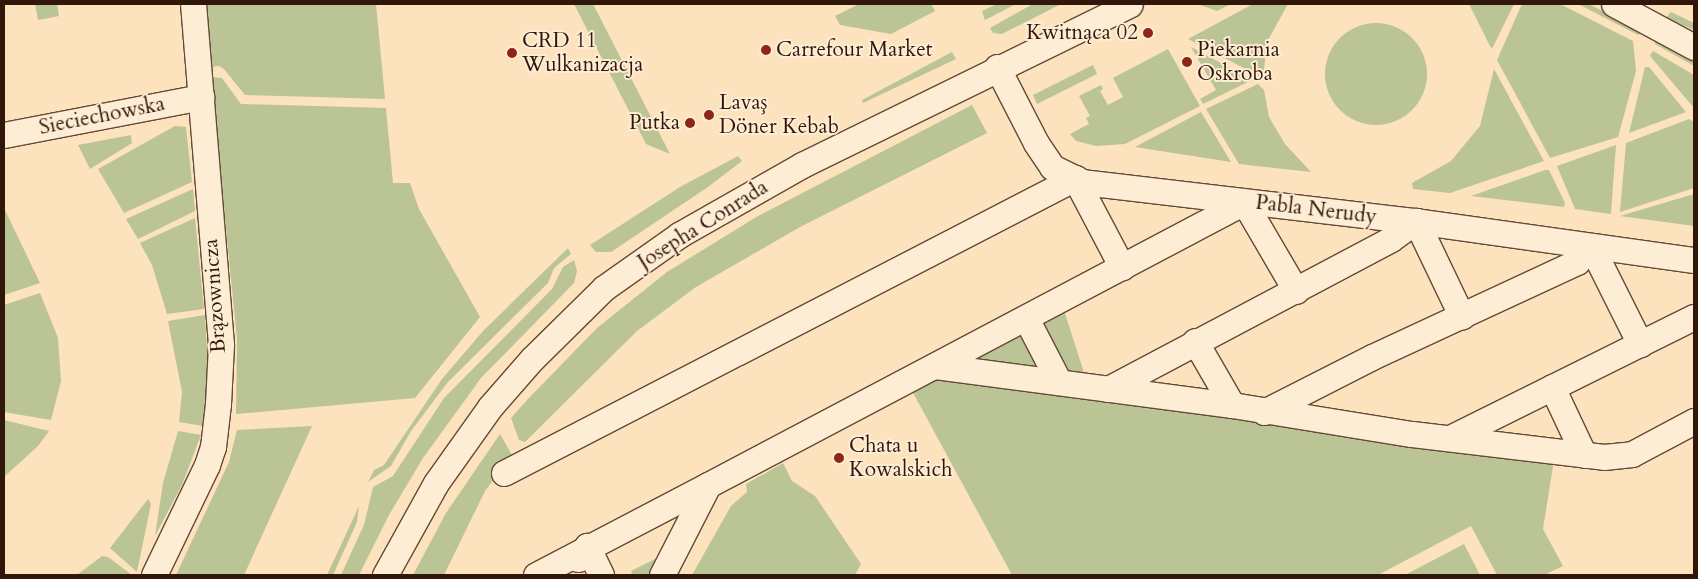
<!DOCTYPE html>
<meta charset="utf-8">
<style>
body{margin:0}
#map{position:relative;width:1698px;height:579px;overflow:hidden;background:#fce3bd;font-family:Cardo,serif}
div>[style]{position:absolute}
.green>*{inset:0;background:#bbc494}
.round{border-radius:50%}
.roads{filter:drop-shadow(1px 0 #644937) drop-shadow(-1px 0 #644937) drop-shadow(0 1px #644937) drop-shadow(0 -1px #644937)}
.minor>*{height:25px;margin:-12.5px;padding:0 12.5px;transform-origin:12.5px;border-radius:12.5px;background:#fdedd4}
.dots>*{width:14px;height:14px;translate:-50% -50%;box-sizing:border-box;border:2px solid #fdedd4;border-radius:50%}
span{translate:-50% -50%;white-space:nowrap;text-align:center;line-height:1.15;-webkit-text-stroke:4px #fdedd4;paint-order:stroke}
.poi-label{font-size:21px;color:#31160a}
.right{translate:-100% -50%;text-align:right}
.left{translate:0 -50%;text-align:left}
.street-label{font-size:21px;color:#31160a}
.frame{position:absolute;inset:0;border:5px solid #31160a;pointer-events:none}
</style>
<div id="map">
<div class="green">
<i style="clip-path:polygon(35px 4px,57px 4px,59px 16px,38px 20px)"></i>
<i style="clip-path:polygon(203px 4px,376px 4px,385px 99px,245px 95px,224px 69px,219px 66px,210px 67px)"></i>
<i style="clip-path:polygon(574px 4px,593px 4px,670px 154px,646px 144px)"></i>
<i style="clip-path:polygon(859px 4px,931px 4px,935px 11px,891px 34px,840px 25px,835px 16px)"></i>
<i style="clip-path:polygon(997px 4px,1016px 4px,985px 20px,982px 11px)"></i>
<i style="clip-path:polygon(1033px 4px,1061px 4px,1002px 34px,993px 33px,990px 28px)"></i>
<i style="clip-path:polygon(1197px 4px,1231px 4px,1217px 11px)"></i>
<i style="clip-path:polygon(1253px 4px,1288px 4px,1267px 42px,1263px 78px,1188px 39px)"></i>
<i style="clip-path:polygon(1469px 4px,1514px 4px,1493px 47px,1491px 48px)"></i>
<i style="clip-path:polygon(1522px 4px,1560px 4px,1633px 41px,1636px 71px,1618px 137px,1550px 158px,1497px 60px)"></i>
<i style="clip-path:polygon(1578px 4px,1589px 4px,1643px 32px,1638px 35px)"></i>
<i style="clip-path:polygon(1671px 12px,1694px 23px,1694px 30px,1666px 18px)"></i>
<i class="round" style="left:1325px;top:23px;width:102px;height:102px"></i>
<i style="clip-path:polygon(1654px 38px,1694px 60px,1694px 66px,1655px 44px)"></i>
<i style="clip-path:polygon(1191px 47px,1252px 80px,1203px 104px,1200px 99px,1216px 90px)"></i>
<i style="clip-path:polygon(1168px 49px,1200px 106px,1125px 144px,1096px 146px,1076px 141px,1070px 134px,1089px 124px,1086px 118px,1090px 116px,1079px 96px,1101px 85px,1103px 89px,1100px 91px,1108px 105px,1123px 97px,1113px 78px)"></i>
<i style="clip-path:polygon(1653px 51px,1694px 75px,1694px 108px,1650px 56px)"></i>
<i style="clip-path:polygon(952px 52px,956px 59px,863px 103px,862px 100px)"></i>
<i style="clip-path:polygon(1093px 65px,1097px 74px,1037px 104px,1033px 95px)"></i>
<i style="clip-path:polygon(1645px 67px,1649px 67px,1686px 112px,1629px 133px)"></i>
<i style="clip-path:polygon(1494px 69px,1544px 161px,1450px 193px,1413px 189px,1412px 183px,1451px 161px,1480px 126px)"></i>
<i style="clip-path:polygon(211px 77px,222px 78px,241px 104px,386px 108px,393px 183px,410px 183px,419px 209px,480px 317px,415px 398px,236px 414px,237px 339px)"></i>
<i style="clip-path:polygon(1258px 84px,1264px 90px,1269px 117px,1285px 144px,1311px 172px,1239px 164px,1206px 109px)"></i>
<i style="clip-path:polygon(972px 105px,987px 133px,800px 227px,696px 287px,637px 331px,525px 442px,519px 440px,511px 418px,527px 400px,597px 328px,667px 272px,758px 216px)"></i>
<i style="clip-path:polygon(1201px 112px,1231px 162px,1135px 147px)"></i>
<i style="clip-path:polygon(1689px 119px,1694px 122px,1694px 188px,1620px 212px,1626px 143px)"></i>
<i style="clip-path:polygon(175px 126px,186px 127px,192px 182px,124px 213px,98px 169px)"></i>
<i style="clip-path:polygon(131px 135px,132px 143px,90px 169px,78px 145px)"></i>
<i style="clip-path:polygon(1616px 145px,1611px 214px,1575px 209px,1557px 166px)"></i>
<i style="clip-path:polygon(738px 156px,742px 161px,708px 187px,611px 252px,596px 252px,590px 245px,680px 187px)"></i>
<i style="clip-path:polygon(1545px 170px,1549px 170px,1565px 203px,1564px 207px,1471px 196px)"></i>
<i style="clip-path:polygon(193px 189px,195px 211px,138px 239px,126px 219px)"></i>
<i style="clip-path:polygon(1694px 194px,1694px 226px,1620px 216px)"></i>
<i style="clip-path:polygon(4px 208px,40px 283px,4px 295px)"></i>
<i style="clip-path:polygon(195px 218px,204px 309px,167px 314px,152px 265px,140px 243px)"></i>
<i style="clip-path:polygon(568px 248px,571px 254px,554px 268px,548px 283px,448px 382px,411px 431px,391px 466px,368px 482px,374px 470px,384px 465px,442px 379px,483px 331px)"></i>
<i style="clip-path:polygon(574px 260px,577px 271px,574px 283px,481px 378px,423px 458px,389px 515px,359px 575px,341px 575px,364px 525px,373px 487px,393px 476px,444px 398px,552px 289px,563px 267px)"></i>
<i style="clip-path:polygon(40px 293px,58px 338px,61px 381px,51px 420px,4px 412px,4px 305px)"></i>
<i style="clip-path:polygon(1063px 307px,1086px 379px,1069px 377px,1041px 324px,1044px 318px)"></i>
<i style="clip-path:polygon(205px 315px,209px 381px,203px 426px,179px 422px,182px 392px,168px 321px)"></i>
<i style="clip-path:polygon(1024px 328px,1041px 370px,966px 357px)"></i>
<i style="clip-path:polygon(935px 376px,1554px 460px,1543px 529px,1563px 566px,1544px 575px,1497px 575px,1471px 526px,1378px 575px,1012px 575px,911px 389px)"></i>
<i style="clip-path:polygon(4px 420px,49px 431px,38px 446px,4px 477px)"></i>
<i style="clip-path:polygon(312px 426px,244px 575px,176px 575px,229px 462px,237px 430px)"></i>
<i style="clip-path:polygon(178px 431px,201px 435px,182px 485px,155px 536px,163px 483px)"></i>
<i style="clip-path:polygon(500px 434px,512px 455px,485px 491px,444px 575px,413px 575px,446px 513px)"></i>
<i style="clip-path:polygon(783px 463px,792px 481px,815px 496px,861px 564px,855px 575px,692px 575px,731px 506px,747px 492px,746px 484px)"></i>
<i style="clip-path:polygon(148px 499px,151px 504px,137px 572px,110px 548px)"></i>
<i style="clip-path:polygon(359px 506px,357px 522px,333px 575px,327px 575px)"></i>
<i style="clip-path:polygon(1464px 544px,1480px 575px,1405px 575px)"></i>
<i style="clip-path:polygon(663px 555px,655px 575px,633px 575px,631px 571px)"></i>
<i style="clip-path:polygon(102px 556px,108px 557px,132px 575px,77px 575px)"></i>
</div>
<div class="roads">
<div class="minor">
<i style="left:1614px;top:4px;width:91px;rotate:28.3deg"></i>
<i style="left:997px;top:67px;width:85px;rotate:62.8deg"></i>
<i style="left:1036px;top:143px;width:29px;rotate:56deg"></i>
<i style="left:1052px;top:167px;width:34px;rotate:26deg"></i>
<i style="left:1083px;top:182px;width:335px;rotate:6.7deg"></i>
<i style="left:1416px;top:221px;width:281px;rotate:8deg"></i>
<i style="left:4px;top:135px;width:201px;rotate:-10.9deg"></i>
<i style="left:1026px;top:318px;width:72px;rotate:62.7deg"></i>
<i style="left:1195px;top:341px;width:74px;rotate:60deg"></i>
<i style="left:935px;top:366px;width:300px;rotate:7.5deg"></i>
<i style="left:1232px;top:405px;width:182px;rotate:9.2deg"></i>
<i style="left:1412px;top:434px;width:193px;rotate:6.8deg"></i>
<i style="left:1604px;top:457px;width:28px;rotate:-6deg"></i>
<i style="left:1632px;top:454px;width:70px;rotate:-28deg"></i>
<i style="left:1552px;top:387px;width:75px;rotate:64.8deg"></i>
<i style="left:1108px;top:389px;width:320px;rotate:-27.9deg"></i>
<i style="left:1391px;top:239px;width:31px;rotate:-36deg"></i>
<i style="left:1416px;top:221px;width:106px;rotate:64.4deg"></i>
<i style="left:1264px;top:412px;width:121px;rotate:-27deg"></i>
<i style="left:1372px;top:357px;width:226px;rotate:-24.9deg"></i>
<i style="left:1577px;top:262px;width:21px;rotate:-49deg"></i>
<i style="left:1591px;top:246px;width:110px;rotate:63.4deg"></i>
<i style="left:1450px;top:438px;width:272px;rotate:-26.4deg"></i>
<i style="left:504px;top:473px;width:643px;rotate:-27.32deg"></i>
<i style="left:1075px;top:178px;width:101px;rotate:62.2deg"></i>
<i style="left:578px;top:559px;width:16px;rotate:-55deg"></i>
<i style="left:587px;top:546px;width:32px;rotate:64deg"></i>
<i style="left:154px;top:575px;width:122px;rotate:-64.3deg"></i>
<i style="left:207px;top:465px;width:19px;rotate:-72deg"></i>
<i style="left:213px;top:447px;width:43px;rotate:-83.4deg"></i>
<i style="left:218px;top:404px;width:60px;rotate:-87.1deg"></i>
<i style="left:221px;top:344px;width:341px;rotate:-94.7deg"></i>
<i style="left:385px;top:575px;width:105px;rotate:-61deg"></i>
<i style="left:436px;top:483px;width:93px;rotate:-54.6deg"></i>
<i style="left:490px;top:407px;width:64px;rotate:-48.8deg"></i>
<i style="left:532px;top:359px;width:101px;rotate:-44.6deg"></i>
<i style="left:604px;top:288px;width:92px;rotate:-35.2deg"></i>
<i style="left:679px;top:235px;width:142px;rotate:-29.6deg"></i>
<i style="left:802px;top:165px;width:365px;rotate:-26.1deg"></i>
<i style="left:536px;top:575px;width:194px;rotate:-27.6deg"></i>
<i style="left:662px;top:575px;width:101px;rotate:-62.9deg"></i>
<i style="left:708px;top:485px;width:606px;rotate:-27.83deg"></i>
<i style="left:1244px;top:202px;width:103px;rotate:59.7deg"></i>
</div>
</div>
<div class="dots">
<i style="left:1148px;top:33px;background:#8f2418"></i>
<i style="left:766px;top:50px;background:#8f2418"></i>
<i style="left:512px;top:53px;background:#8f2418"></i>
<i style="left:1187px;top:62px;background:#8f2418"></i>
<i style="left:709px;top:115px;background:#8f2418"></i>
<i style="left:690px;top:123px;background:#8f2418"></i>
<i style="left:839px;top:458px;background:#8f2418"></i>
</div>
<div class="poi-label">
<span class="right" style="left:1138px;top:33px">Kwitnąca 02</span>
<span class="left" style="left:522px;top:53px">CRD 11<br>Wulkanizacja</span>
<span class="left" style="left:776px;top:50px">Carrefour Market</span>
<span class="left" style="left:1197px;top:62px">Piekarnia<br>Oskroba</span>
<span class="left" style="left:719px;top:115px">Lavaş<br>Döner Kebab</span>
<span class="right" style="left:680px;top:123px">Putka</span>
<span class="left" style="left:849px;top:458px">Chata u<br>Kowalskich</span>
</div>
<div class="street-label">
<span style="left:102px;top:116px;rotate:-11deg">Sieciechowska</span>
<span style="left:1316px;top:210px;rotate:7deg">Pabla Nerudy</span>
<span style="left:703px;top:225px;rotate:-32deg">Josepha Conrada</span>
<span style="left:215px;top:296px;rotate:-94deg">Brązownicza</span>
</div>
<div class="frame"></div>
</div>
